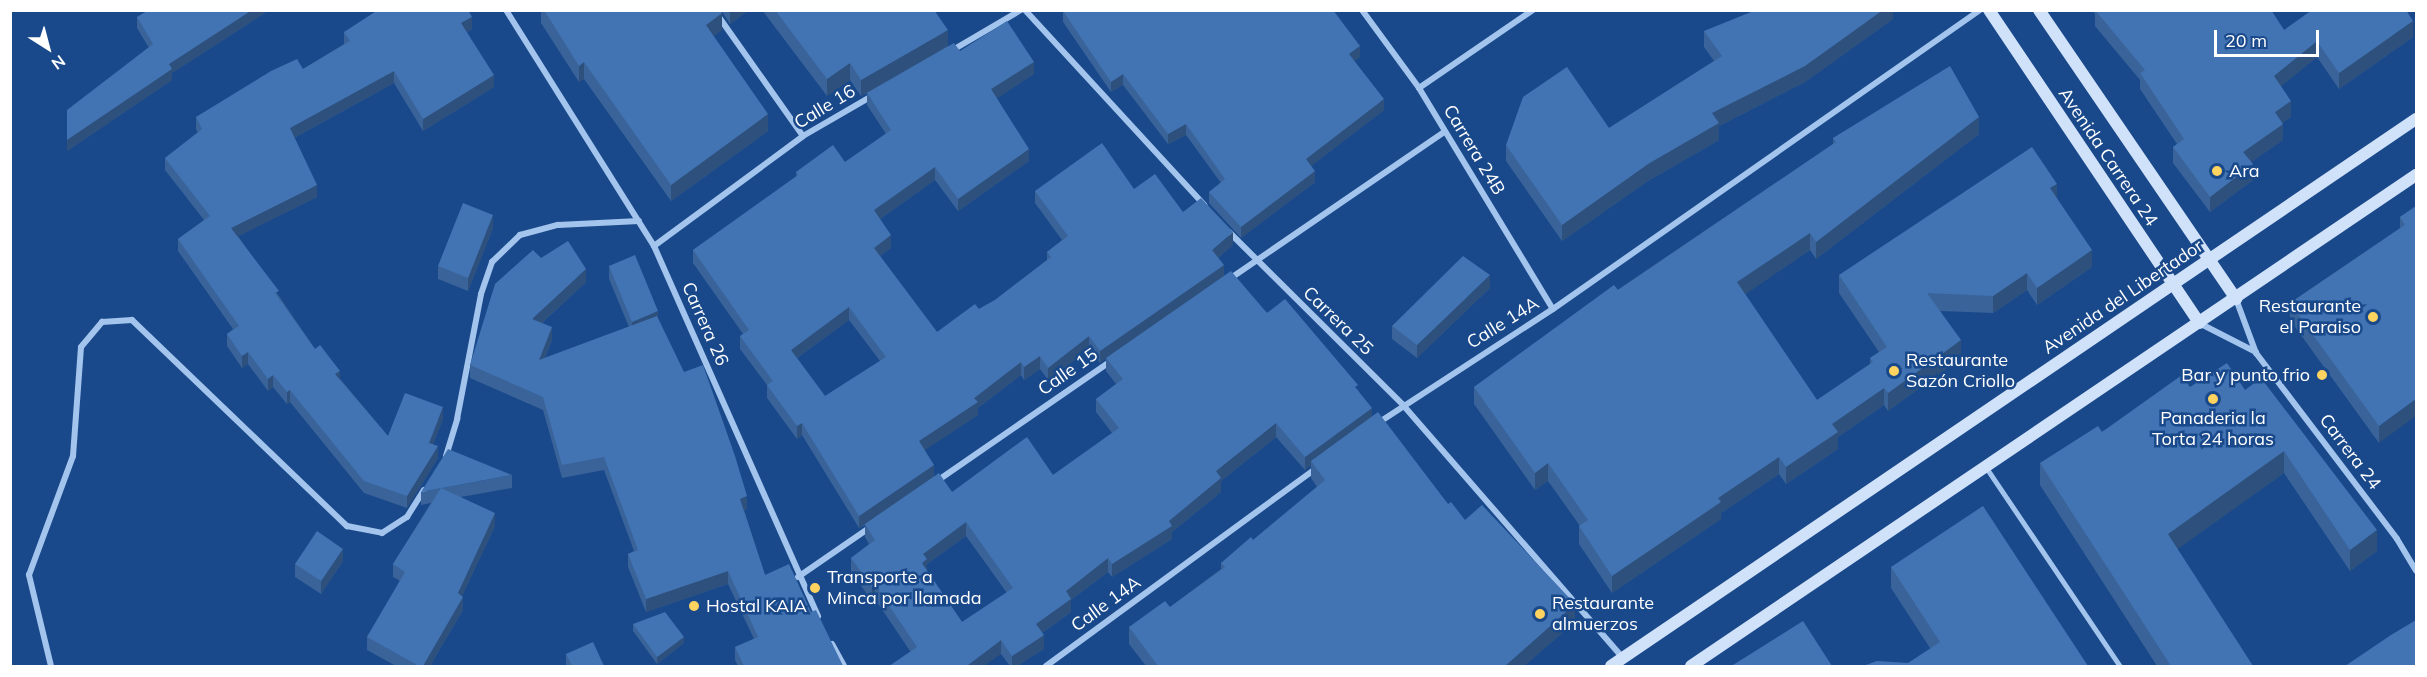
<!DOCTYPE html>
<meta charset="utf-8">
<style>
body{margin:0}
#map{position:relative;width:2427px;height:677px;overflow:hidden;background:#19498a;font-family:Mulish,sans-serif}
div>[style]{position:absolute}
.lane>*{height:4.5px;margin:-2.25px;padding:0 2.25px;transform-origin:2.25px;border-radius:2.25px;background:#a3c4ed}
.street>*{height:6px;margin:-3px;padding:0 3px;transform-origin:3px;border-radius:3px;background:#a3c4ed}
.secondary>*{height:12px;margin:-6px;padding:0 6px;transform-origin:6px;border-radius:6px;background:#d0e1fa}
.wall>*{inset:0;background:#396399}
.shaded-wall>*{inset:0;background:#2e507d}
.building>*{inset:0;background:#4273b2}
.dots>*{width:16px;height:16px;translate:-50% -50%;box-sizing:border-box;border:3px solid #19498a;border-radius:50%}
span{translate:-50% -50%;white-space:nowrap;text-align:center;line-height:1.15;-webkit-text-stroke:5px #19498a;paint-order:stroke}
.street-label{font-size:18px;color:#fff}
.poi-label{font-size:18px;color:#fff}
.left{translate:0 -50%;text-align:left}
.right{translate:-100% -50%;text-align:right}
.frame{position:absolute;inset:0;border:12px solid #fff;pointer-events:none}
.north{position:absolute;left:18px;top:18px;width:60px;height:60px;-webkit-text-stroke:4px #19498a;paint-order:stroke;rotate:144deg;font-size:16px;font-weight:700;line-height:24px;text-align:center;color:#fff}
.north::after{content:'';display:block;margin:auto;width:21px;height:27px;background:#fff;clip-path:polygon(50% 0,100% 100%,50% 72%,0 100%)}
.scale{position:absolute;left:2214px;top:30px;width:105px;height:27px;box-sizing:border-box;border:3px solid #fff;border-top:0;padding-left:8px;font-size:18px;line-height:21px;white-space:nowrap;color:#fff;-webkit-text-stroke:4px #19498a;paint-order:stroke}
</style>
<div id="map">
<div class="lane">
<i style="left:1986px;top:467px;width:240px;rotate:56deg"></i>
</div>
<div class="street">
<i style="left:506px;top:10px;width:279px;rotate:57.9deg"></i>
<i style="left:654px;top:246px;width:405px;rotate:66.1deg"></i>
<i style="left:714px;top:10px;width:154px;rotate:54.8deg"></i>
<i style="left:1025px;top:10px;width:265px;rotate:47.4deg"></i>
<i style="left:1362px;top:10px;width:97px;rotate:53.8deg"></i>
<i style="left:1419px;top:88px;width:258px;rotate:58.8deg"></i>
<i style="left:951px;top:51px;width:81px;rotate:-30.4deg"></i>
<i style="left:1419px;top:88px;width:138px;rotate:-34.4deg"></i>
<i style="left:1229px;top:232px;width:245px;rotate:44.8deg"></i>
<i style="left:1403px;top:405px;width:335px;rotate:49deg"></i>
<i style="left:654px;top:246px;width:185px;rotate:-36.4deg"></i>
<i style="left:803px;top:136px;width:80px;rotate:-30.1deg"></i>
<i style="left:1228px;top:280px;width:262px;rotate:-34.4deg"></i>
<i style="left:2236px;top:299px;width:58px;rotate:69.7deg"></i>
<i style="left:2256px;top:353px;width:233px;rotate:52.8deg"></i>
<i style="left:2397px;top:539px;width:37px;rotate:59deg"></i>
<i style="left:2199px;top:323px;width:64px;rotate:27deg"></i>
<i style="left:1378px;top:423px;width:209px;rotate:-33.1deg"></i>
<i style="left:1553px;top:309px;width:521px;rotate:-35deg"></i>
<i style="left:446px;top:456px;width:39px;rotate:-73deg"></i>
<i style="left:457px;top:419px;width:127px;rotate:-79.1deg"></i>
<i style="left:481px;top:294px;width:34px;rotate:-71deg"></i>
<i style="left:492px;top:262px;width:39px;rotate:-44deg"></i>
<i style="left:520px;top:235px;width:39px;rotate:-15deg"></i>
<i style="left:558px;top:225px;width:81px;rotate:-2.8deg"></i>
<i style="left:937px;top:481px;width:211px;rotate:-34.6deg"></i>
<i style="left:798px;top:577px;width:86px;rotate:-34.6deg"></i>
<i style="left:832px;top:644px;width:25px;rotate:61deg"></i>
<i style="left:51px;top:666px;width:94px;rotate:-103.6deg"></i>
<i style="left:29px;top:575px;width:127px;rotate:-69.7deg"></i>
<i style="left:73px;top:456px;width:109px;rotate:-85.8deg"></i>
<i style="left:81px;top:347px;width:33px;rotate:-50deg"></i>
<i style="left:102px;top:322px;width:30px;rotate:-4deg"></i>
<i style="left:132px;top:320px;width:298px;rotate:43.8deg"></i>
<i style="left:347px;top:526px;width:36px;rotate:11deg"></i>
<i style="left:382px;top:533px;width:30px;rotate:-33deg"></i>
<i style="left:407px;top:517px;width:32px;rotate:-58deg"></i>
<i style="left:1046px;top:666px;width:336px;rotate:-36.2deg"></i>
</div>
<div class="secondary">
<i style="left:1989px;top:10px;width:377px;rotate:56.1deg"></i>
<i style="left:2039px;top:10px;width:350px;rotate:55.7deg"></i>
<i style="left:1611px;top:666px;width:973px;rotate:-34.2deg"></i>
<i style="left:1691px;top:666px;width:876px;rotate:-34.11deg"></i>
</div>
<div class="wall">
<i style="clip-path:polygon(145px 10px,265px 10px,265px 13px,172px 73px,172px 80px,67px 151px,149px 48px,137px 28px,137px 17px,146px 12px)"></i>
<i style="clip-path:polygon(541px 10px,720px 10px,722px 30px,713px 36px,768px 131px,671px 201px,584px 79px,579px 82px,541px 23px)"></i>
<i style="clip-path:polygon(721px 10px,749px 10px,730px 24px)"></i>
<i style="clip-path:polygon(evenodd,762px 10px,936px 10px,934px 11px,948px 46px,960px 51px,1034px 74px,997px 98px,1029px 161px,958px 211px,935px 180px,880px 219px,891px 248px,880px 256px,937px 332px,995px 300px,1047px 260px,1047px 252px,1062px 240px,1035px 203px,1035px 191px,1134px 189px,1183px 212px,1233px 245px,1218px 258px,1224px 276px,1358px 390px,1372px 417px,1448px 504px,1575px 622px,1524px 666px,1146px 666px,1129px 644px,1129px 627px,1170px 607px,1221px 569px,1221px 563px,1253px 540px,1317px 487px,1311px 478px,1311px 465px,1305px 470px,1276px 437px,1221px 481px,1221px 492px,1172px 532px,1172px 539px,1112px 577px,1108px 572px,1071px 600px,1071px 612px,1042px 633px,1044px 649px,1017px 666px,1010px 666px,1001px 654px,910px 651px,875px 599px,872px 601px,851px 572px,851px 558px,869px 544px,865px 537px,865px 525px,859px 528px,802px 435px,797px 439px,767px 398px,767px 385px,740px 349px,740px 336px,743px 334px,693px 263px,693px 250px,796px 177px,796px 172px,845px 162px,886px 134px,867px 105px,867px 93px,861px 96px,850px 80px,827px 96px,762px 10px,849px 320px,880px 361px,825px 396px,797px 358px,849px 320px,762px 10px,1089px 349px,1100px 363px,1106px 358px,1106px 371px,1116px 384px,1096px 399px,1096px 412px,1112px 433px,1053px 475px,952px 492px,934px 476px,924px 450px,978px 415px,978px 408px,1021px 375px,1024px 380px,1040px 369px,1048px 380px,1089px 349px,762px 10px,966px 536px,1007px 593px,962px 622px,927px 571px,927px 564px,966px 536px)"></i>
<i style="clip-path:polygon(1893px 10px,1893px 19px,1805px 82px,1719px 126px,1719px 140px,1648px 181px,1562px 241px,1506px 161px,1506px 145px,1609px 128px,1714px 61px,1704px 47px,1704px 31px)"></i>
<i style="clip-path:polygon(2093px 10px,2271px 10px,2284px 30px,2413px 37px,2339px 89px,2317px 57px,2281px 86px,2291px 117px,2282px 123px,2283px 140px,2251px 162px,2253px 180px,2210px 212px,2173px 163px,2173px 147px,2177px 144px,2140px 89px,2140px 80px,2095px 26px,2095px 14px)"></i>
<i style="clip-path:polygon(1063px 11px,1360px 57px,1354px 61px,1384px 110px,1311px 166px,1315px 182px,1241px 238px,1209px 203px,1209px 192px,1221px 183px,1186px 135px,1168px 144px,1123px 85px,1111px 92px,1063px 22px)"></i>
<i style="clip-path:polygon(472px 29px,467px 32px,494px 87px,423px 131px,394px 83px,294px 138px,317px 197px,238px 236px,315px 349px,388px 436px,443px 419px,433px 444px,438px 458px,407px 508px,364px 493px,290px 402px,287px 404px,273px 387px,268px 391px,248px 364px,242px 368px,227px 346px,227px 334px,233px 329px,178px 251px,178px 239px,204px 220px,165px 170px,165px 158px,198px 133px,196px 129px,196px 117px,303px 69px,344px 44px,344px 32px)"></i>
<i style="clip-path:polygon(1979px 134px,1816px 259px,1810px 250px,1745px 294px,1817px 400px,1870px 364px,1870px 358px,1879px 352px,1839px 293px,1839px 275px,2057px 198px,2092px 267px,2037px 305px,2027px 290px,1993px 313px,1940px 311px,1961px 358px,1888px 411px,1884px 405px,1838px 437px,1838px 449px,1786px 484px,1779px 474px,1721px 513px,1721px 519px,1612px 593px,1579px 544px,1579px 526px,1580px 526px,1548px 481px,1535px 490px,1474px 404px,1474px 387px,1833px 144px,1833px 138px)"></i>
<i style="clip-path:polygon(2416px 206px,2379px 443px,2290px 320px,2290px 303px,2400px 228px,2400px 217px)"></i>
<i style="clip-path:polygon(493px 228px,468px 291px,438px 279px,438px 266px)"></i>
<i style="clip-path:polygon(541px 258px,586px 282px,542px 323px,552px 340px,545px 358px,629px 327px,609px 279px,609px 266px,658px 319px,747px 509px,744px 510px,765px 575px,811px 612px,843px 666px,738px 666px,735px 660px,735px 647px,754px 639px,728px 584px,646px 612px,628px 567px,628px 554px,634px 551px,604px 470px,562px 478px,543px 410px,470px 378px,470px 365px)"></i>
<i style="clip-path:polygon(1490px 288px,1417px 358px,1392px 339px,1392px 326px)"></i>
<i style="clip-path:polygon(2190px 387px,2245px 390px,2377px 551px,2350px 571px,2284px 473px,2177px 549px,2253px 666px,2157px 666px,2040px 485px,2040px 463px)"></i>
<i style="clip-path:polygon(512px 475px,512px 488px,461px 497px,495px 526px,462px 596px,463px 610px,430px 666px,396px 666px,367px 650px,367px 637px,400px 581px,393px 577px,393px 564px,431px 503px,421px 505px,421px 492px)"></i>
<i style="clip-path:polygon(343px 561px,321px 594px,295px 577px,295px 564px)"></i>
<i style="clip-path:polygon(1891px 567px,2088px 666px,1930px 648px,1891px 588px)"></i>
<i style="clip-path:polygon(633px 624px,684px 643px,657px 664px,633px 631px)"></i>
<i style="clip-path:polygon(566px 654px,604px 666px,566px 666px)"></i>
</div>
<div class="shaded-wall">
<i style="clip-path:polygon(252px 10px,265px 10px,265px 13px,172px 73px,172px 80px,67px 151px,67px 140px,169px 64px)"></i>
<i style="clip-path:polygon(730px 10px,749px 10px,730px 24px)"></i>
<i style="clip-path:polygon(1883px 10px,1893px 10px,1893px 19px,1805px 82px,1719px 126px,1719px 140px,1648px 181px,1562px 241px,1562px 225px,1648px 164px,1712px 113px)"></i>
<i style="clip-path:polygon(722px 13px,722px 30px,706px 42px,706px 25px)"></i>
<i style="clip-path:polygon(472px 17px,472px 29px,461px 35px,461px 23px)"></i>
<i style="clip-path:polygon(2413px 21px,2413px 37px,2339px 89px,2339px 73px)"></i>
<i style="clip-path:polygon(948px 30px,948px 46px,861px 96px,861px 80px)"></i>
<i style="clip-path:polygon(2317px 41px,2317px 57px,2274px 92px,2274px 76px)"></i>
<i style="clip-path:polygon(1360px 46px,1360px 57px,1349px 65px,1349px 54px)"></i>
<i style="clip-path:polygon(584px 62px,584px 79px,579px 82px,579px 66px)"></i>
<i style="clip-path:polygon(1034px 62px,1034px 74px,991px 102px,991px 89px)"></i>
<i style="clip-path:polygon(850px 63px,850px 80px,827px 96px,827px 79px)"></i>
<i style="clip-path:polygon(394px 71px,394px 83px,290px 140px,290px 128px)"></i>
<i style="clip-path:polygon(1123px 74px,1123px 85px,1111px 92px,1111px 82px)"></i>
<i style="clip-path:polygon(494px 75px,494px 87px,423px 131px,423px 119px)"></i>
<i style="clip-path:polygon(1384px 99px,1384px 110px,1306px 170px,1306px 159px)"></i>
<i style="clip-path:polygon(2291px 101px,2291px 117px,2275px 128px,2275px 112px)"></i>
<i style="clip-path:polygon(768px 114px,768px 131px,671px 201px,671px 185px)"></i>
<i style="clip-path:polygon(1979px 117px,1979px 134px,1816px 259px,1816px 242px)"></i>
<i style="clip-path:polygon(1186px 124px,1186px 135px,1168px 144px,1168px 134px)"></i>
<i style="clip-path:polygon(2283px 124px,2283px 140px,2243px 168px,2243px 152px)"></i>
<i style="clip-path:polygon(1029px 149px,1029px 161px,958px 211px,958px 199px)"></i>
<i style="clip-path:polygon(2253px 164px,2253px 180px,2210px 212px,2210px 197px)"></i>
<i style="clip-path:polygon(935px 167px,935px 180px,874px 223px,874px 210px)"></i>
<i style="clip-path:polygon(1315px 171px,1315px 182px,1241px 238px,1241px 227px)"></i>
<i style="clip-path:polygon(2057px 184px,2057px 201px,2050px 188px)"></i>
<i style="clip-path:polygon(317px 185px,317px 197px,231px 240px,231px 228px)"></i>
<i style="clip-path:polygon(493px 215px,493px 228px,468px 291px,468px 278px)"></i>
<i style="clip-path:polygon(1233px 232px,1233px 245px,1212px 263px,1212px 250px)"></i>
<i style="clip-path:polygon(1810px 233px,1810px 250px,1737px 300px,1737px 282px)"></i>
<i style="clip-path:polygon(891px 235px,891px 248px,874px 260px,874px 248px)"></i>
<i style="clip-path:polygon(2092px 250px,2092px 267px,2037px 305px,2037px 288px)"></i>
<i style="clip-path:polygon(1224px 265px,1224px 277px,1100px 363px,1100px 351px)"></i>
<i style="clip-path:polygon(586px 269px,586px 282px,532px 332px,532px 319px)"></i>
<i style="clip-path:polygon(2027px 273px,2027px 290px,1993px 313px,1993px 296px)"></i>
<i style="clip-path:polygon(1490px 275px,1490px 288px,1417px 358px,1417px 345px)"></i>
<i style="clip-path:polygon(849px 307px,849px 320px,791px 362px,791px 350px)"></i>
<i style="clip-path:polygon(658px 311px,658px 324px,632px 335px,632px 322px)"></i>
<i style="clip-path:polygon(552px 327px,552px 340px,539px 373px,539px 360px)"></i>
<i style="clip-path:polygon(1089px 336px,1089px 349px,1048px 380px,1048px 368px)"></i>
<i style="clip-path:polygon(1961px 340px,1961px 358px,1888px 411px,1888px 393px)"></i>
<i style="clip-path:polygon(248px 352px,248px 364px,242px 368px,242px 356px)"></i>
<i style="clip-path:polygon(1040px 356px,1040px 369px,1024px 380px,1024px 367px)"></i>
<i style="clip-path:polygon(1021px 362px,1021px 375px,978px 408px,978px 415px,919px 454px,919px 441px)"></i>
<i style="clip-path:polygon(340px 371px,340px 383px,335px 374px)"></i>
<i style="clip-path:polygon(273px 375px,273px 387px,268px 391px,268px 379px)"></i>
<i style="clip-path:polygon(1884px 388px,1884px 405px,1838px 437px,1838px 449px,1786px 484px,1786px 467px,1832px 424px)"></i>
<i style="clip-path:polygon(290px 390px,290px 402px,287px 404px,287px 392px)"></i>
<i style="clip-path:polygon(2416px 399px,2416px 416px,2379px 443px,2379px 426px)"></i>
<i style="clip-path:polygon(443px 407px,443px 419px,429px 455px,429px 443px)"></i>
<i style="clip-path:polygon(1372px 408px,1372px 421px,1311px 461px,1311px 465px,1305px 470px,1305px 457px)"></i>
<i style="clip-path:polygon(802px 423px,802px 435px,797px 439px,797px 426px)"></i>
<i style="clip-path:polygon(1276px 423px,1276px 437px,1221px 481px,1221px 492px,1172px 532px,1172px 539px,1112px 577px,1112px 564px,1216px 471px)"></i>
<i style="clip-path:polygon(438px 446px,438px 458px,407px 508px,407px 496px)"></i>
<i style="clip-path:polygon(2284px 451px,2284px 473px,2168px 556px,2168px 534px)"></i>
<i style="clip-path:polygon(1779px 457px,1779px 474px,1721px 513px,1721px 519px,1612px 593px,1612px 576px,1718px 498px)"></i>
<i style="clip-path:polygon(1548px 463px,1548px 481px,1535px 490px,1535px 473px)"></i>
<i style="clip-path:polygon(934px 465px,934px 477px,859px 528px,859px 516px)"></i>
<i style="clip-path:polygon(747px 496px,747px 509px,740px 512px,740px 499px)"></i>
<i style="clip-path:polygon(495px 513px,495px 526px,458px 605px,463px 597px,463px 610px,430px 666px,423px 666px)"></i>
<i style="clip-path:polygon(966px 522px,966px 536px,927px 564px,927px 573px,922px 577px,923px 554px)"></i>
<i style="clip-path:polygon(2377px 530px,2377px 551px,2350px 571px,2350px 550px)"></i>
<i style="clip-path:polygon(343px 549px,343px 561px,321px 594px,321px 581px)"></i>
<i style="clip-path:polygon(1108px 558px,1108px 572px,1071px 600px,1071px 612px,1036px 637px,1036px 624px,1066px 591px)"></i>
<i style="clip-path:polygon(728px 571px,728px 584px,646px 612px,646px 599px)"></i>
<i style="clip-path:polygon(875px 585px,875px 599px,872px 601px,872px 587px)"></i>
<i style="clip-path:polygon(1575px 604px,1575px 622px,1524px 666px,1505px 666px)"></i>
<i style="clip-path:polygon(1044px 635px,1044px 649px,1017px 666px,1012px 666px,1012px 656px)"></i>
<i style="clip-path:polygon(684px 637px,684px 643px,657px 664px,657px 657px)"></i>
<i style="clip-path:polygon(1001px 640px,1001px 654px,984px 666px,967px 666px)"></i>
</div>
<div class="building">
<i style="clip-path:polygon(149px 10px,252px 10px,169px 64px,172px 69px,67px 140px,67px 110px,153px 44px,137px 17px)"></i>
<i style="clip-path:polygon(378px 10px,468px 10px,472px 17px,461px 23px,494px 75px,423px 119px,394px 71px,290px 128px,317px 185px,231px 228px,279px 291px,275px 293px,315px 349px,320px 345px,340px 371px,335px 374px,388px 436px,405px 393px,443px 407px,429px 443px,438px 446px,407px 496px,364px 481px,290px 390px,287px 392px,273px 375px,268px 379px,248px 352px,242px 356px,227px 334px,239px 326px,178px 239px,210px 216px,165px 158px,202px 129px,196px 117px,271px 71px,297px 59px,303px 69px,350px 41px,344px 32px)"></i>
<i style="clip-path:polygon(544px 10px,720px 10px,722px 13px,706px 25px,768px 114px,671px 185px,584px 62px,579px 66px)"></i>
<i style="clip-path:polygon(775px 10px,934px 10px,948px 30px,861px 80px,850px 63px,827px 79px)"></i>
<i style="clip-path:polygon(1333px 10px,1360px 46px,1349px 54px,1384px 99px,1306px 159px,1315px 171px,1241px 227px,1209px 192px,1225px 179px,1186px 124px,1168px 134px,1123px 74px,1111px 82px,1063px 11px)"></i>
<i style="clip-path:polygon(1756px 10px,1883px 10px,1805px 66px,1712px 113px,1719px 123px,1648px 164px,1562px 225px,1506px 145px,1523px 97px,1567px 67px,1609px 128px,1722px 56px,1704px 31px)"></i>
<i style="clip-path:polygon(2095px 10px,2271px 10px,2284px 30px,2312px 10px,2406px 10px,2413px 21px,2339px 73px,2317px 41px,2274px 76px,2291px 101px,2275px 112px,2283px 124px,2243px 152px,2253px 164px,2210px 197px,2173px 147px,2184px 139px,2140px 73px,2145px 70px)"></i>
<i style="clip-path:polygon(evenodd,1007px 21px,1034px 62px,991px 89px,1029px 149px,958px 199px,935px 167px,874px 210px,891px 235px,874px 248px,937px 332px,975px 304px,979px 309px,995px 300px,1051px 257px,1047px 252px,1068px 236px,1035px 191px,1102px 143px,1134px 189px,1155px 174px,1183px 212px,1201px 198px,1233px 232px,1212px 250px,1224px 265px,1100px 351px,1089px 336px,1048px 368px,1040px 356px,1024px 367px,1021px 362px,974px 398px,978px 402px,919px 441px,934px 465px,859px 516px,802px 423px,797px 426px,767px 385px,773px 381px,740px 336px,749px 330px,693px 250px,798px 175px,796px 172px,833px 145px,845px 162px,891px 130px,867px 93px,954px 43px,960px 51px,1007px 21px,849px 307px,886px 357px,825px 396px,791px 350px,849px 307px)"></i>
<i style="clip-path:polygon(1950px 66px,1979px 117px,1816px 242px,1810px 233px,1737px 282px,1817px 400px,1873px 362px,1870px 358px,1887px 347px,1839px 275px,2032px 147px,2057px 184px,2050px 188px,2092px 250px,2037px 288px,2027px 273px,1993px 296px,1927px 293px,1961px 340px,1888px 393px,1884px 388px,1832px 424px,1838px 432px,1786px 467px,1779px 457px,1718px 498px,1721px 502px,1612px 576px,1579px 526px,1588px 520px,1548px 463px,1535px 473px,1474px 387px,1614px 285px,1618px 290px,1836px 142px,1833px 138px)"></i>
<i style="clip-path:polygon(463px 203px,493px 215px,468px 278px,438px 266px)"></i>
<i style="clip-path:polygon(2416px 206px,2416px 399px,2379px 426px,2290px 303px,2405px 225px,2400px 217px)"></i>
<i style="clip-path:polygon(568px 241px,586px 269px,532px 319px,552px 327px,539px 360px,657px 316px,684px 372px,703px 365px,735px 456px,747px 496px,740px 499px,765px 575px,789px 564px,811px 612px,816px 610px,843px 666px,744px 666px,735px 647px,758px 637px,728px 571px,646px 599px,628px 554px,638px 550px,604px 457px,562px 465px,543px 397px,470px 365px,495px 284px,533px 250px,541px 258px)"></i>
<i style="clip-path:polygon(635px 255px,658px 311px,632px 322px,609px 266px)"></i>
<i style="clip-path:polygon(1463px 256px,1490px 275px,1417px 345px,1392px 326px)"></i>
<i style="clip-path:polygon(evenodd,1231px 271px,1267px 313px,1285px 299px,1358px 385px,1355px 387px,1372px 408px,1305px 457px,1276px 423px,1216px 471px,1221px 478px,1169px 521px,1172px 526px,1112px 564px,1108px 558px,1066px 591px,1071px 599px,1036px 624px,1044px 635px,1012px 656px,1001px 640px,967px 666px,889px 666px,917px 647px,875px 585px,872px 587px,851px 558px,875px 540px,865px 524px,939px 473px,952px 492px,1027px 437px,1053px 475px,1119px 428px,1096px 399px,1123px 379px,1106px 358px,1231px 271px,966px 522px,1013px 588px,962px 622px,922px 563px,927px 559px,923px 554px,966px 522px)"></i>
<i style="clip-path:polygon(2227px 363px,2255px 405px,2245px 390px,2261px 378px,2377px 530px,2350px 550px,2284px 451px,2168px 534px,2253px 666px,2171px 666px,2040px 463px,2098px 426px,2102px 432px,2182px 375px,2190px 387px)"></i>
<i style="clip-path:polygon(1378px 412px,1448px 504px,1451px 502px,1465px 520px,1482px 505px,1575px 604px,1505px 666px,1158px 666px,1129px 627px,1165px 601px,1170px 607px,1225px 567px,1221px 563px,1251px 537px,1253px 540px,1325px 480px,1311px 461px)"></i>
<i style="clip-path:polygon(448px 449px,512px 475px,421px 492px)"></i>
<i style="clip-path:polygon(441px 488px,495px 513px,458px 593px,463px 597px,423px 666px,419px 666px,367px 637px,405px 572px,393px 564px)"></i>
<i style="clip-path:polygon(1983px 506px,2088px 666px,1863px 666px,1877px 661px,1908px 663px,1940px 642px,1891px 567px)"></i>
<i style="clip-path:polygon(317px 531px,343px 549px,321px 581px,295px 564px)"></i>
<i style="clip-path:polygon(665px 612px,684px 637px,657px 657px,633px 624px)"></i>
<i style="clip-path:polygon(2416px 620px,2416px 666px,2345px 666px,2391px 635px)"></i>
<i style="clip-path:polygon(1803px 621px,1832px 666px,1732px 666px,1733px 665px)"></i>
<i style="clip-path:polygon(593px 642px,604px 666px,572px 666px,566px 654px)"></i>
</div>
<div class="dots">
<i style="left:2217px;top:171px;background:#ffd35f"></i>
<i style="left:2373px;top:317px;background:#ffd35f"></i>
<i style="left:1894px;top:371px;background:#ffd35f"></i>
<i style="left:2322px;top:375px;background:#ffd35f"></i>
<i style="left:2213px;top:399px;background:#ffd35f"></i>
<i style="left:815px;top:588px;background:#ffd35f"></i>
<i style="left:694px;top:606px;background:#ffd35f"></i>
<i style="left:1540px;top:614px;background:#ffd35f"></i>
</div>
<div class="street-label">
<span style="left:825px;top:107px;rotate:-31deg">Calle 16</span>
<span style="left:1474px;top:150px;rotate:59deg">Carrera 24B</span>
<span style="left:2108px;top:157px;rotate:56deg">Avenida Carrera 24</span>
<span style="left:2123px;top:297px;rotate:-34deg">Avenida del Libertador</span>
<span style="left:1338px;top:321px;rotate:44deg">Carrera 25</span>
<span style="left:1503px;top:323px;rotate:-32deg">Calle 14A</span>
<span style="left:705px;top:324px;rotate:66deg">Carrera 26</span>
<span style="left:1068px;top:372px;rotate:-35deg">Calle 15</span>
<span style="left:2350px;top:452px;rotate:53deg">Carrera 24</span>
<span style="left:1106px;top:604px;rotate:-36deg">Calle 14A</span>
</div>
<div class="poi-label">
<span class="left" style="left:2229px;top:171px">Ara</span>
<span class="right" style="left:2361px;top:317px">Restaurante<br>el Paraiso</span>
<span class="left" style="left:1906px;top:371px">Restaurante<br>Sazón Criollo</span>
<span class="right" style="left:2310px;top:375px">Bar y punto frio</span>
<span style="left:2213px;top:429px">Panaderia la<br>Torta 24 horas</span>
<span class="left" style="left:827px;top:588px">Transporte a<br>Minca por llamada</span>
<span class="left" style="left:1552px;top:614px">Restaurante<br>almuerzos</span>
<span class="left" style="left:706px;top:606px">Hostal KAIA</span>
</div>
<div class="frame"></div>
<div class="north">N</div>
<div class="scale">20 m</div>
</div>
